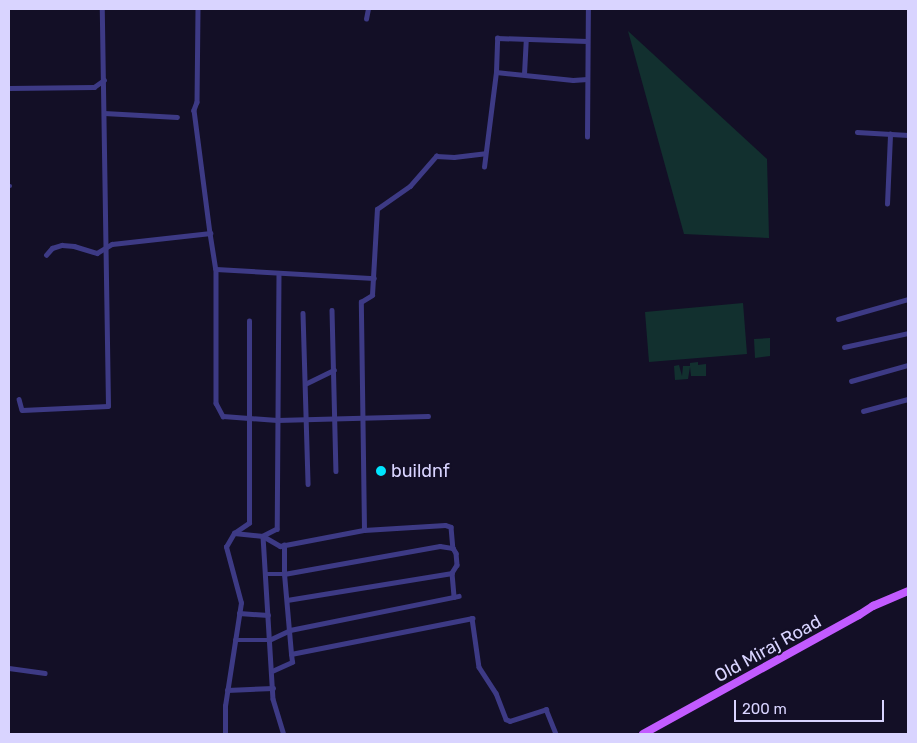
<!DOCTYPE html>
<style>
body{margin:0}
#map{position:relative;width:917px;height:743px;overflow:hidden;background:#130f26;font-family:Rubik,sans-serif}
div>[style]{position:absolute}
.green>*{inset:0;background:#12302f}
.street>*{height:4.5px;margin:-2.25px;padding:0 2.25px;transform-origin:2.25px;border-radius:2.25px;background:#3d3a85}
.primary>*{height:8px;margin:-4px;padding:0 4px;transform-origin:4px;border-radius:4px;background:#c25bff}
.dots>*{width:14px;height:14px;translate:-50% -50%;box-sizing:border-box;border:2px solid #130f26;border-radius:50%}
span{translate:-50% -50%;white-space:nowrap;text-align:center;line-height:1.15;-webkit-text-stroke:4px #130f26;paint-order:stroke}
.poi-label{font-size:18px;color:#d9d4ff}
.left{translate:0 -50%;text-align:left}
.street-label{font-size:18px;color:#d9d4ff}
.frame{position:absolute;inset:0;border:10px solid #d9d4ff;pointer-events:none}
.scale{position:absolute;left:734px;top:700px;width:150px;height:22px;box-sizing:border-box;border:2px solid #d9d4ff;border-top:0;padding-left:6px;font-size:15px;line-height:18px;white-space:nowrap;color:#d9d4ff;-webkit-text-stroke:4px #130f26;paint-order:stroke}
</style>
<div id="map">
<div class="green">
<i style="clip-path:polygon(628px 31px,767px 159px,769px 238px,684px 234px)"></i>
<i style="clip-path:polygon(743px 303px,747px 354px,649px 362px,645px 312px)"></i>
<i style="clip-path:polygon(770px 338px,770px 356px,755px 358px,754px 339px)"></i>
<i style="clip-path:polygon(698px 362px,698px 365px,706px 364px,706px 376px,691px 376px,690px 367px,688px 379px,675px 380px,674px 366px,679px 365px,682px 376px,683px 366px,690px 366px,690px 363px)"></i>
</div>
<div class="street">
<i style="left:198px;top:9px;width:93px;rotate:90.6deg"></i>
<i style="left:197px;top:102px;width:9px;rotate:111deg"></i>
<i style="left:194px;top:110px;width:124px;rotate:82.6deg"></i>
<i style="left:366px;top:19px;width:10px;rotate:-79deg"></i>
<i style="left:496px;top:72px;width:77px;rotate:5.9deg"></i>
<i style="left:573px;top:80px;width:14px;rotate:-4deg"></i>
<i style="left:524px;top:74px;width:34px;rotate:-87deg"></i>
<i style="left:9px;top:88px;width:85px;rotate:-0.7deg"></i>
<i style="left:94px;top:87px;width:12px;rotate:-35deg"></i>
<i style="left:104px;top:113px;width:73px;rotate:3.1deg"></i>
<i style="left:857px;top:132px;width:51px;rotate:3.4deg"></i>
<i style="left:587px;top:137px;width:128px;rotate:-89.6deg"></i>
<i style="left:484px;top:167px;width:96px;rotate:-82.8deg"></i>
<i style="left:496px;top:72px;width:34px;rotate:-88deg"></i>
<i style="left:497px;top:38px;width:90px;rotate:1.9deg"></i>
<i style="left:9px;top:186px;width:1px"></i>
<i style="left:887px;top:204px;width:70px;rotate:-87.5deg"></i>
<i style="left:46px;top:255px;width:9px;rotate:-49deg"></i>
<i style="left:52px;top:248px;width:10px;rotate:-17deg"></i>
<i style="left:62px;top:245px;width:12px;rotate:5deg"></i>
<i style="left:74px;top:246px;width:24px;rotate:17deg"></i>
<i style="left:97px;top:253px;width:17px;rotate:-31deg"></i>
<i style="left:112px;top:244px;width:99px;rotate:-6.4deg"></i>
<i style="left:210px;top:233px;width:36px;rotate:81deg"></i>
<i style="left:216px;top:269px;width:134px;rotate:90deg"></i>
<i style="left:216px;top:403px;width:15px;rotate:62deg"></i>
<i style="left:223px;top:416px;width:54px;rotate:4.2deg"></i>
<i style="left:277px;top:420px;width:151px;rotate:-1.5deg"></i>
<i style="left:216px;top:269px;width:158px;rotate:3.3deg"></i>
<i style="left:279px;top:274px;width:255px;rotate:90.4deg"></i>
<i style="left:277px;top:529px;width:16px;rotate:153deg"></i>
<i style="left:263px;top:536px;width:163px;rotate:86.5deg"></i>
<i style="left:273px;top:699px;width:37px;rotate:73deg"></i>
<i style="left:332px;top:310px;width:161px;rotate:88.6deg"></i>
<i style="left:303px;top:313px;width:171px;rotate:88.3deg"></i>
<i style="left:838px;top:319px;width:73px;rotate:-15.9deg"></i>
<i style="left:844px;top:347px;width:66px;rotate:-12.3deg"></i>
<i style="left:851px;top:381px;width:59px;rotate:-15.7deg"></i>
<i style="left:305px;top:384px;width:32px;rotate:-26deg"></i>
<i style="left:19px;top:399px;width:11px;rotate:75deg"></i>
<i style="left:22px;top:410px;width:86px;rotate:-2.7deg"></i>
<i style="left:108px;top:406px;width:397px;rotate:-90.9deg"></i>
<i style="left:863px;top:411px;width:47px;rotate:-14.9deg"></i>
<i style="left:364px;top:530px;width:81px;rotate:-3.5deg"></i>
<i style="left:445px;top:525px;width:6px;rotate:18deg"></i>
<i style="left:451px;top:527px;width:21px;rotate:85deg"></i>
<i style="left:453px;top:548px;width:6px;rotate:59deg"></i>
<i style="left:456px;top:553px;width:12px;rotate:85deg"></i>
<i style="left:457px;top:565px;width:9px;rotate:122deg"></i>
<i style="left:452px;top:573px;width:24px;rotate:85deg"></i>
<i style="left:234px;top:533px;width:29px;rotate:6deg"></i>
<i style="left:263px;top:536px;width:20px;rotate:30deg"></i>
<i style="left:280px;top:546px;width:86px;rotate:-10.8deg"></i>
<i style="left:364px;top:530px;width:228px;rotate:-90.8deg"></i>
<i style="left:361px;top:302px;width:13px;rotate:-32deg"></i>
<i style="left:372px;top:295px;width:86px;rotate:-86.7deg"></i>
<i style="left:377px;top:209px;width:40px;rotate:-34.9deg"></i>
<i style="left:410px;top:186px;width:40px;rotate:-49deg"></i>
<i style="left:436px;top:156px;width:18px;rotate:3deg"></i>
<i style="left:454px;top:157px;width:31px;rotate:-7deg"></i>
<i style="left:265px;top:574px;width:19px"></i>
<i style="left:284px;top:574px;width:29px;rotate:-90deg"></i>
<i style="left:287px;top:600px;width:167px;rotate:-9.3deg"></i>
<i style="left:239px;top:613px;width:29px;rotate:4deg"></i>
<i style="left:235px;top:640px;width:34px"></i>
<i style="left:269px;top:640px;width:23px;rotate:-25deg"></i>
<i style="left:290px;top:630px;width:172px;rotate:-11.4deg"></i>
<i style="left:291px;top:654px;width:80px;rotate:-95deg"></i>
<i style="left:284px;top:574px;width:158px;rotate:-10.2deg"></i>
<i style="left:440px;top:546px;width:13px;rotate:9deg"></i>
<i style="left:9px;top:668px;width:36px;rotate:8deg"></i>
<i style="left:272px;top:671px;width:22px;rotate:-24deg"></i>
<i style="left:292px;top:662px;width:8px;rotate:-97deg"></i>
<i style="left:291px;top:654px;width:185px;rotate:-11.2deg"></i>
<i style="left:472px;top:618px;width:49px;rotate:81.9deg"></i>
<i style="left:479px;top:667px;width:31px;rotate:57deg"></i>
<i style="left:496px;top:693px;width:28px;rotate:69deg"></i>
<i style="left:506px;top:719px;width:4px;rotate:27deg"></i>
<i style="left:510px;top:721px;width:38px;rotate:-18deg"></i>
<i style="left:546px;top:709px;width:27px;rotate:68deg"></i>
<i style="left:227px;top:690px;width:46px;rotate:-2.5deg"></i>
<i style="left:225px;top:734px;width:28px;rotate:-90deg"></i>
<i style="left:225px;top:706px;width:104px;rotate:-81.2deg"></i>
<i style="left:241px;top:603px;width:58px;rotate:-105deg"></i>
<i style="left:226px;top:547px;width:16px;rotate:-60deg"></i>
<i style="left:234px;top:533px;width:18px;rotate:-34deg"></i>
<i style="left:249px;top:523px;width:202px;rotate:-90deg"></i>
</div>
<div class="primary">
<i style="left:643px;top:734px;width:247px;rotate:-28.9deg"></i>
<i style="left:859px;top:615px;width:17px;rotate:-33deg"></i>
<i style="left:873px;top:606px;width:38px;rotate:-23deg"></i>
</div>
<div class="dots">
<i style="left:381px;top:471px;background:#00e5ff"></i>
</div>
<div class="poi-label">
<span class="left" style="left:391px;top:471px">buildnf</span>
</div>
<div class="street-label">
<span style="left:768px;top:649px;rotate:-29deg">Old Miraj Road</span>
</div>
<div class="frame"></div>
<div class="scale">200 m</div>
</div>
